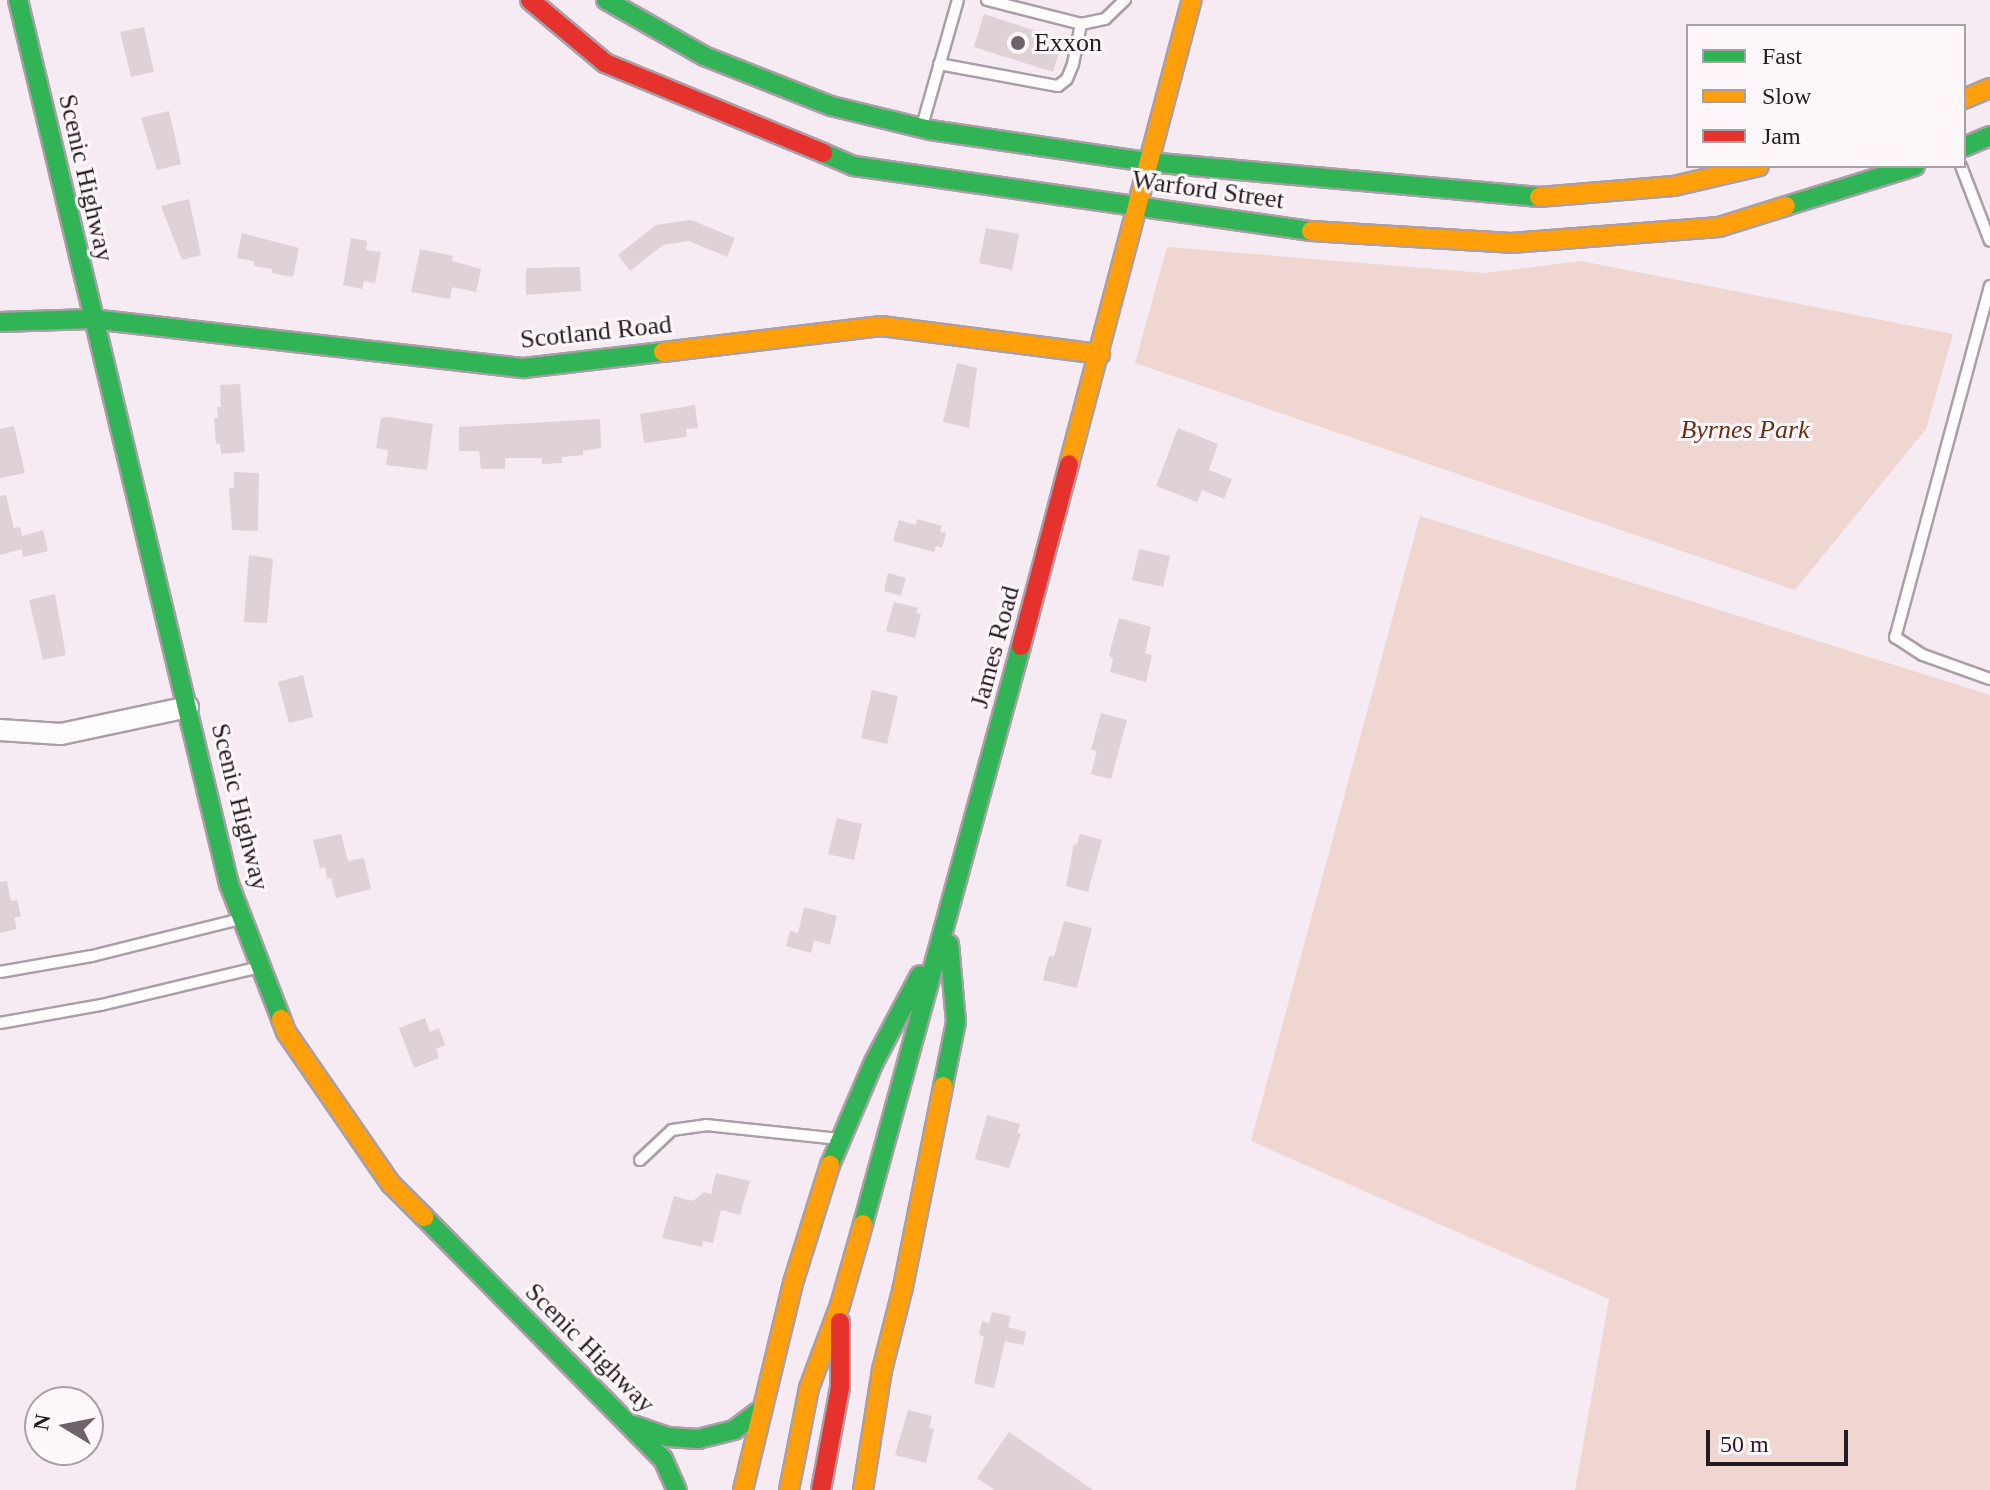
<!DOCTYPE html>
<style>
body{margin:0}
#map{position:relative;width:1990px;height:1490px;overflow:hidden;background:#f6eaf3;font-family:"Times New Roman",serif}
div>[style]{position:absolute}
.green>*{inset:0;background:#efd6d0}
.building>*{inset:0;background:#ded2d6}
.roads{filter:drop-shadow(2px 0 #aa9fa7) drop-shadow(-2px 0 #aa9fa7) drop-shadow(0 2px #aa9fa7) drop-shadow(0 -2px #aa9fa7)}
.lane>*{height:10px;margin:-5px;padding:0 5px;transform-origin:5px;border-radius:5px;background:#fefcfd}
.street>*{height:20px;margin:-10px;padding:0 10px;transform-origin:10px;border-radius:10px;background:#fefcfd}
.fast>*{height:18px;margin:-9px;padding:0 9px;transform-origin:9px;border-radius:9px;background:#30b455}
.slow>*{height:18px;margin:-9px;padding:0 9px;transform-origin:9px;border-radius:9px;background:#ff9f0a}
.jam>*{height:18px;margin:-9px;padding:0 9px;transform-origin:9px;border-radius:9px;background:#e5322d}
.dots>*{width:22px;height:22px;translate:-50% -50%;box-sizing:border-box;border:4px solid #fef8fc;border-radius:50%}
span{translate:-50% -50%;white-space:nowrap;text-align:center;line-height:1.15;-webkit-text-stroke:6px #fef8fc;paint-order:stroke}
.poi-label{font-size:26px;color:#251b22}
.left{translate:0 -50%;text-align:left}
.street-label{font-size:26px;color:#251b22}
.park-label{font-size:26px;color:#6a3010;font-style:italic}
.legend{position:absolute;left:1686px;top:24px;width:280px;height:144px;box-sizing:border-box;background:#fef8fc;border:2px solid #a7a0a5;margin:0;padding:10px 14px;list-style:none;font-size:24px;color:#251b22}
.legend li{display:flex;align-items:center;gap:16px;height:40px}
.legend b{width:40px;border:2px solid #a7a0a5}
.north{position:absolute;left:24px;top:1386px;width:80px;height:80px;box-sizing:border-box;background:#fef8fc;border:2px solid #a7a0a5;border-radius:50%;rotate:280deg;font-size:22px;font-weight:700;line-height:32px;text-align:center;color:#251b22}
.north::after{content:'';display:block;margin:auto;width:28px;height:36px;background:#6e636b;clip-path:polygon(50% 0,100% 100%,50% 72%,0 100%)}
.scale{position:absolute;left:1706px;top:1430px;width:142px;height:36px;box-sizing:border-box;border:4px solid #251b22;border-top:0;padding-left:10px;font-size:24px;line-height:28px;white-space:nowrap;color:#251b22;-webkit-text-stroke:6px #fef8fc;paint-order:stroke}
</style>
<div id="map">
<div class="green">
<i style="clip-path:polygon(1167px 247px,1485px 273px,1581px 261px,1953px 334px,1926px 429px,1795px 590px,1135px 363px)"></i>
<i style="clip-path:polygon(1420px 516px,1990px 695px,1990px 1490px,1575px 1490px,1609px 1299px,1251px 1141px)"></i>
</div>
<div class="building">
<i style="clip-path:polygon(984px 14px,1063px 40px,1053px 72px,974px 47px)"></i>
<i style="clip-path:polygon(144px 27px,154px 72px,131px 77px,120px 32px)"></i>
<i style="clip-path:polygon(169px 111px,181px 164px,157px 170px,141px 118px)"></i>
<i style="clip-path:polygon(189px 199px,201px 255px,182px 260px,161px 206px)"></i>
<i style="clip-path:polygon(691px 220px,735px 238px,727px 257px,689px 241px,663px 245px,630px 271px,618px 255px,656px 225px)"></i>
<i style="clip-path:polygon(986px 228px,1019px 234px,1012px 270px,979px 263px)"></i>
<i style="clip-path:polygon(242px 233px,299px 248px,293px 277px,272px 273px,272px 269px,254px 266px,254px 261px,237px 258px)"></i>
<i style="clip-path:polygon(351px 238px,367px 241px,366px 250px,381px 252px,375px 283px,364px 281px,362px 289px,343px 285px)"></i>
<i style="clip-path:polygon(420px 249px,453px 256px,452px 261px,481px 269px,476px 292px,452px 287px,450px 299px,411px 292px)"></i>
<i style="clip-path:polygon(580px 267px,581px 291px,526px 295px,526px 268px)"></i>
<i style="clip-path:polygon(957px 363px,977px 368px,969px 428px,943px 422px)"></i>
<i style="clip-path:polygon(240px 384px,245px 452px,221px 454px,220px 443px,216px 444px,214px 418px,218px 418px,217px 407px,221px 407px,220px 385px)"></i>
<i style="clip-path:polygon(695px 405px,698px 428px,686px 429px,687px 437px,644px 443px,640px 414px)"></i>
<i style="clip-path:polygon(388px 417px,433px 424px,427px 470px,386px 465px,388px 450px,376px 448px,381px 418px)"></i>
<i style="clip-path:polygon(600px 419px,601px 448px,583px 451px,583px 455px,562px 457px,562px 463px,542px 464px,542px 458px,505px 458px,505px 469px,481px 469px,479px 451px,459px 451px,459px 427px)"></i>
<i style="clip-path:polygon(14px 426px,25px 473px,0 478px,0 429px)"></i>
<i style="clip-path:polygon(1178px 428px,1218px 444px,1209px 470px,1232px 479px,1224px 499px,1202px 490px,1197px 502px,1156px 486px)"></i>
<i style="clip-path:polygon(234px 472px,259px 473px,258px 531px,232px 530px,229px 488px,234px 488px)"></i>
<i style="clip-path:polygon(6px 495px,14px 528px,20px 527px,22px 536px,43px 530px,48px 551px,23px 557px,22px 549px,0 555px,0 496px)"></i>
<i style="clip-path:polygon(917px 519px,942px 526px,940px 532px,946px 533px,942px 548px,936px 546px,934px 552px,893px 541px,899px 520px,916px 525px)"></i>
<i style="clip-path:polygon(1139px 549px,1170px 556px,1163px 587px,1132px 580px)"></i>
<i style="clip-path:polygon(249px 555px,273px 559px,267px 623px,244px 622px)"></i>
<i style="clip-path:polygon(888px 573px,906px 578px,901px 596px,884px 591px)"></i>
<i style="clip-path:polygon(55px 594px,66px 655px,43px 660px,29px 600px)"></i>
<i style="clip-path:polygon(894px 602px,918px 608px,916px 613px,921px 614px,915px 638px,886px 631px)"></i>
<i style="clip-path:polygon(1119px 618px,1151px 627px,1145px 653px,1152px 655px,1146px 682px,1110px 672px,1113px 660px,1109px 655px)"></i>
<i style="clip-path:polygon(303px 675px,313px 717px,289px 723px,278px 682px)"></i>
<i style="clip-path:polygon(872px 690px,898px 696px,887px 744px,861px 738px)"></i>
<i style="clip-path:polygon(1101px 713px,1127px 720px,1111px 779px,1091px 774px,1097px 751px,1091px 750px)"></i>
<i style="clip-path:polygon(837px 818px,862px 824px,854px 860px,828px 854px)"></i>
<i style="clip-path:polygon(341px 834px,348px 861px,364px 858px,371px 889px,336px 898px,331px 878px,327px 879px,325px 867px,320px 868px,313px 840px)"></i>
<i style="clip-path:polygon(1080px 834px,1102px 840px,1088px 892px,1066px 886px,1074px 844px,1077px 845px)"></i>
<i style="clip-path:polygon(7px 881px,11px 901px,17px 900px,21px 916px,14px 918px,17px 929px,0 933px,0 882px)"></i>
<i style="clip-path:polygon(804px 907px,837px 916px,830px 945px,814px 940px,811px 953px,786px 946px,790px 931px,798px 933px)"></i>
<i style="clip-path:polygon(1064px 921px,1092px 928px,1077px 988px,1043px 980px,1049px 956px,1054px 957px)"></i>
<i style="clip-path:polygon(425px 1018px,430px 1032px,439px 1028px,445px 1045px,436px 1049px,439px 1058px,414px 1068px,399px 1028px)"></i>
<i style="clip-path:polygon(987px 1115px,1020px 1124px,1017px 1133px,1021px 1134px,1009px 1168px,975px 1159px)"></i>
<i style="clip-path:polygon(716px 1173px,750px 1181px,740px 1215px,721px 1210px,713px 1243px,703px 1241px,702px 1247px,662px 1238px,674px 1196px,693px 1201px,704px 1192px,711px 1194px)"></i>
<i style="clip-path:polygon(992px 1312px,1011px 1316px,1008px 1327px,1026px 1332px,1023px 1345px,1005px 1341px,994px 1388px,974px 1383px,984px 1336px,979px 1335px,982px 1321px,989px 1323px)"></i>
<i style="clip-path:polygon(908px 1410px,932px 1416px,929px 1428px,934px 1429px,926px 1463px,895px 1455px)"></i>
<i style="clip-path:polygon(1009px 1432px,1093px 1490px,995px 1490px,977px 1478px)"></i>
</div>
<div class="roads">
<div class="lane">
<i style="left:987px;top:0;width:97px;rotate:14.3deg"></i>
<i style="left:1081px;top:24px;width:25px;rotate:-12deg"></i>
<i style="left:1105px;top:19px;width:28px;rotate:-44deg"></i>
<i style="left:939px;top:64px;width:121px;rotate:10.5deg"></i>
<i style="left:1058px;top:86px;width:11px;rotate:-38deg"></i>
<i style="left:1067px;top:79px;width:16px;rotate:-68deg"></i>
<i style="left:1073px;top:64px;width:41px;rotate:-78.7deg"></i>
<i style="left:922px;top:126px;width:131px;rotate:-74.1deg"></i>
<i style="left:1961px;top:166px;width:80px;rotate:68.9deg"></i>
<i style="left:1990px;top:286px;width:364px;rotate:105.1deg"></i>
<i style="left:1895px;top:637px;width:33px;rotate:33deg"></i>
<i style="left:1923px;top:655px;width:71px;rotate:19.7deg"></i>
<i style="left:0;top:972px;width:93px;rotate:-9.9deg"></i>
<i style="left:92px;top:956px;width:153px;rotate:-14deg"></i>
<i style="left:0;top:1023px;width:103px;rotate:-10.1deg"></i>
<i style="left:101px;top:1005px;width:163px;rotate:-13.4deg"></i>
<i style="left:640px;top:1160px;width:44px;rotate:-43.2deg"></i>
<i style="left:672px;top:1130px;width:34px;rotate:-8deg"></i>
<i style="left:706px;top:1125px;width:134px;rotate:6deg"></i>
</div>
<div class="street">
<i style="left:0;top:730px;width:61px;rotate:3.8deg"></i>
<i style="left:61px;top:734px;width:130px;rotate:-12deg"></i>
</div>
<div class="fast">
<i style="left:18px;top:0;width:909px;rotate:76.58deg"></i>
<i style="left:229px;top:884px;width:145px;rotate:68.9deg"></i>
<i style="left:606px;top:0;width:113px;rotate:29.7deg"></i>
<i style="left:704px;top:56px;width:136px;rotate:21.5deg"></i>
<i style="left:831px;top:106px;width:102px;rotate:13.6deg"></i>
<i style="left:930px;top:130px;width:220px;rotate:8.4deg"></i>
<i style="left:1148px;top:162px;width:393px;rotate:5.1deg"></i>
<i style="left:1964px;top:147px;width:28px;rotate:-23deg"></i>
<i style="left:823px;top:153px;width:34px;rotate:23deg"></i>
<i style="left:854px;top:166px;width:462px;rotate:8.1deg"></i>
<i style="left:1786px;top:206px;width:135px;rotate:-17.2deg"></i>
<i style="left:0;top:322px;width:92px;rotate:-1.9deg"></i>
<i style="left:92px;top:319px;width:435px;rotate:6.5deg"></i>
<i style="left:524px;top:368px;width:140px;rotate:-6.6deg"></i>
<i style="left:943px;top:1086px;width:65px;rotate:-78.5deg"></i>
<i style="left:956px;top:1022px;width:78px;rotate:-95.1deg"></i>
<i style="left:830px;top:1165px;width:112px;rotate:-66.9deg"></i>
<i style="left:874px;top:1062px;width:98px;rotate:-62.1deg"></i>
<i style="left:424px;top:1217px;width:340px;rotate:45.4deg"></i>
<i style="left:663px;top:1459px;width:34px;rotate:66deg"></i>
<i style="left:863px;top:1224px;width:599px;rotate:-74.71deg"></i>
<i style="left:633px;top:1425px;width:37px;rotate:19deg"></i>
<i style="left:668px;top:1437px;width:30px;rotate:4deg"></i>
<i style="left:698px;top:1439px;width:37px;rotate:-14deg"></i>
<i style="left:734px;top:1430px;width:35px;rotate:-37deg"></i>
</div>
<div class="slow">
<i style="left:1964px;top:99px;width:28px;rotate:-23deg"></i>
<i style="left:1539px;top:197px;width:135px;rotate:-4.7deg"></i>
<i style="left:1674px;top:186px;width:87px;rotate:-13.2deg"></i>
<i style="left:1311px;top:231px;width:200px;rotate:3.4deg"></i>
<i style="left:1511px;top:243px;width:209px;rotate:-4.4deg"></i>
<i style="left:1719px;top:227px;width:70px;rotate:-17.4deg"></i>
<i style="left:663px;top:352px;width:220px;rotate:-6.8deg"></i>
<i style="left:881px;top:326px;width:221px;rotate:7.3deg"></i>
<i style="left:1069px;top:464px;width:480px;rotate:-75.2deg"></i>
<i style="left:281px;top:1019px;width:14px;rotate:69deg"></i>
<i style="left:286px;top:1032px;width:185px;rotate:55.4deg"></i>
<i style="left:391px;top:1184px;width:47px;rotate:45deg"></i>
<i style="left:743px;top:1490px;width:213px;rotate:-76.4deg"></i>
<i style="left:793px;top:1283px;width:124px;rotate:-72.6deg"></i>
<i style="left:789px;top:1490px;width:104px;rotate:-78.9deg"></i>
<i style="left:809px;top:1388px;width:89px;rotate:-69.5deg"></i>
<i style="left:840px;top:1305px;width:84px;rotate:-74.1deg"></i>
<i style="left:863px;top:1490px;width:121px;rotate:-81deg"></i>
<i style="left:882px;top:1370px;width:86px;rotate:-75.8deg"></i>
<i style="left:903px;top:1287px;width:205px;rotate:-78.7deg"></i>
</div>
<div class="jam">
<i style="left:530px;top:0;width:98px;rotate:40deg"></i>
<i style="left:605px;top:63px;width:236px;rotate:22.4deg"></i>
<i style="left:1021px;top:646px;width:188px;rotate:-75.2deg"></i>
<i style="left:821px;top:1490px;width:105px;rotate:-79.5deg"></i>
<i style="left:840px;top:1387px;width:65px;rotate:-90deg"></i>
</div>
</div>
<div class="dots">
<i style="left:1018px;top:43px;background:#6e636b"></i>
</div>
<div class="poi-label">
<span class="left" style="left:1034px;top:43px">Exxon</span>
</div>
<div class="street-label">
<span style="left:86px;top:178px;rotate:77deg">Scenic Highway</span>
<span style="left:1208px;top:190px;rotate:8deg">Warford Street</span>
<span style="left:596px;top:332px;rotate:-6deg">Scotland Road</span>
<span style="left:995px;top:647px;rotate:-75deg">James Road</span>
<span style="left:240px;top:807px;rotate:76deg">Scenic Highway</span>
<span style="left:590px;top:1348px;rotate:45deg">Scenic Highway</span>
</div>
<div class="park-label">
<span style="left:1745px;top:430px">Byrnes Park</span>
</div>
<ul class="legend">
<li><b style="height:10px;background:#30b455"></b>Fast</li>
<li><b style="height:10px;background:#ff9f0a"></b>Slow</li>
<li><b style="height:10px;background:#e5322d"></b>Jam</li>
</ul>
<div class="north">N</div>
<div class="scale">50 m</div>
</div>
